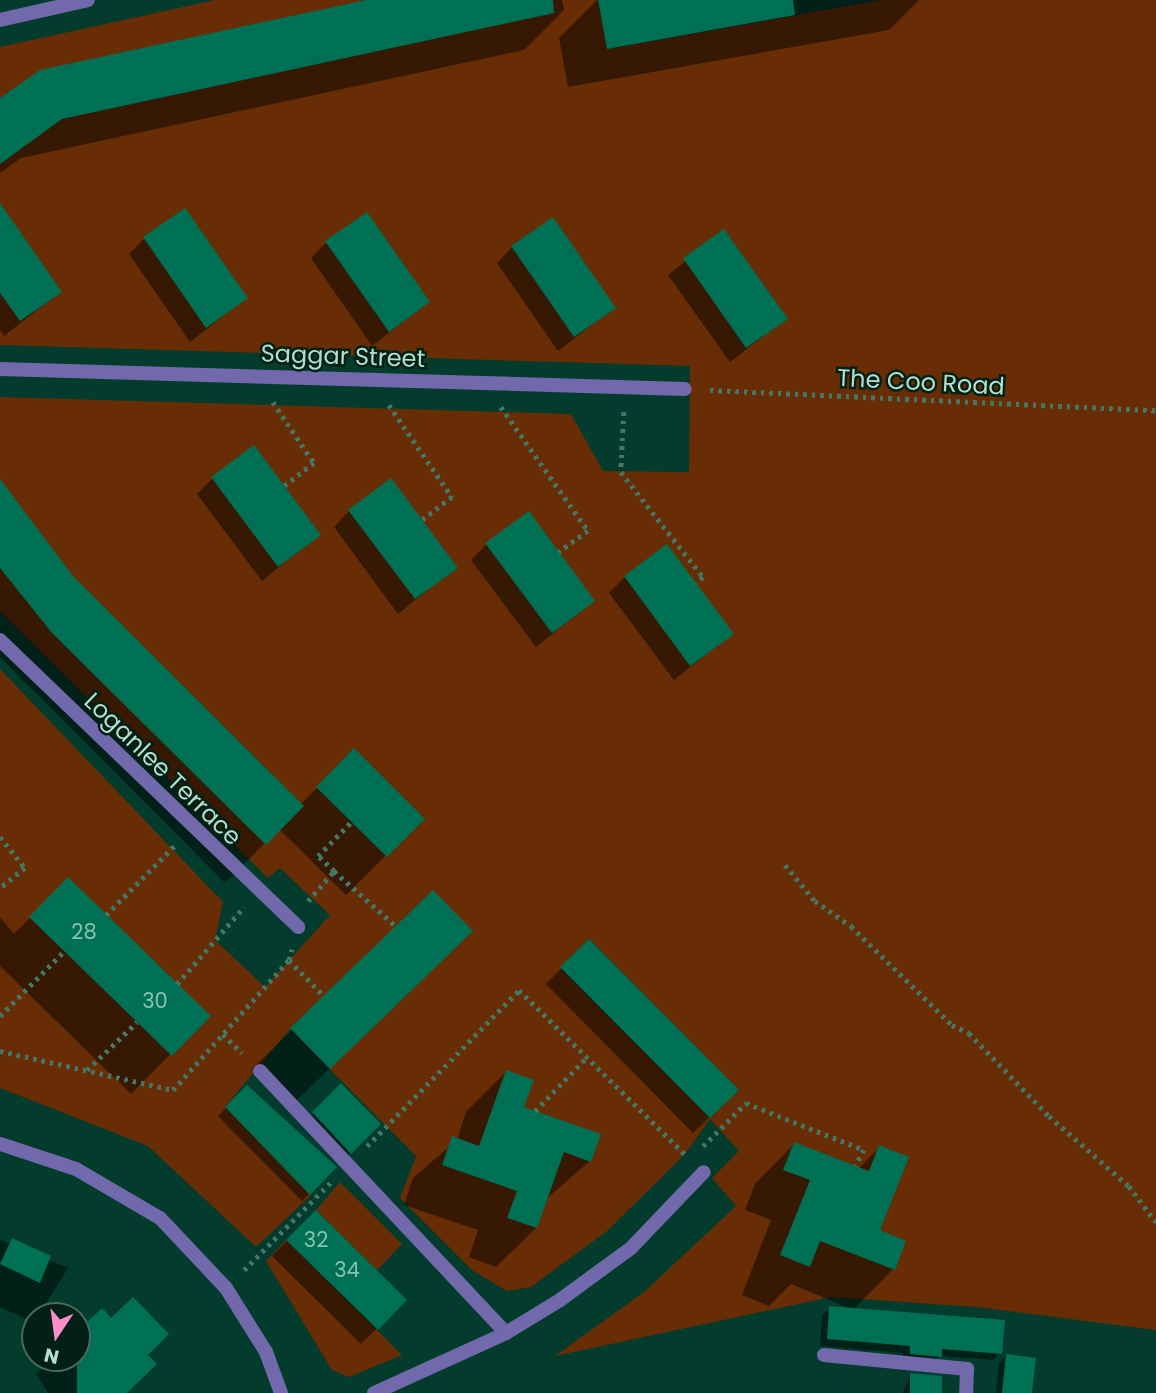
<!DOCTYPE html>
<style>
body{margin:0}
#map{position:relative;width:1156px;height:1393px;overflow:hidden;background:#033c2c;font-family:Poppins,sans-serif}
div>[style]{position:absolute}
.green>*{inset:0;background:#682d05}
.shadow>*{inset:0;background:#0007}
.building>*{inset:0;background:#007054}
.path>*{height:4.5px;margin-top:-2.25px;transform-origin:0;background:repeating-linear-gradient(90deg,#437766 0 3.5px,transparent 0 8.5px)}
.service>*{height:14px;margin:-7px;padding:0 7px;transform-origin:7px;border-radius:7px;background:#7169ab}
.minor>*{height:14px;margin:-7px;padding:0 7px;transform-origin:7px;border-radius:7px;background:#7169ab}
.tertiary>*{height:14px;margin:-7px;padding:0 7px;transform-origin:7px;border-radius:7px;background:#7169ab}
span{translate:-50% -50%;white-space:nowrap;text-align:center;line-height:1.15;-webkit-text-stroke:5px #022016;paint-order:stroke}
.number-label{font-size:21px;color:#87c3af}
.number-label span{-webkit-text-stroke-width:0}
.street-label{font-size:24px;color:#b4dfcd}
.north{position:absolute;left:21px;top:1302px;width:70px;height:70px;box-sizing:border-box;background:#022016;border:2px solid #496c5f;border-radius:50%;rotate:193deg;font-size:19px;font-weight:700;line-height:28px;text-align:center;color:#b4dfcd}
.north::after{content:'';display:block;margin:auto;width:24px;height:32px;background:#fa8fc8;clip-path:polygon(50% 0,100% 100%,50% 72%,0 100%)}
</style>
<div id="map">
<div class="green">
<i style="clip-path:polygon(evenodd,215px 0,598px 0,607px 49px,881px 0,1156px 0,1156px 1330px,977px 1307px,831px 1297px,555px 1356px,644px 1292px,736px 1206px,712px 1178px,739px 1151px,710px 1119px,685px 1154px,607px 1231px,531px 1287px,507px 1291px,472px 1270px,400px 1198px,416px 1156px,290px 1029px,225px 1107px,311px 1195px,256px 1247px,148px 1146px,0 1088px,0 669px,223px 902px,215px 940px,265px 987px,330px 915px,280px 868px,268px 878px,0 611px,0 397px,571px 414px,603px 471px,689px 472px,690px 366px,0 345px,0 47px,215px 0,589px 939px,739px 1090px,710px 1118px,560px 968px,589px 939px)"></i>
<i style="clip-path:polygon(340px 1182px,402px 1244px,377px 1270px,316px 1210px)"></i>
<i style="clip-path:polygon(286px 1240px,402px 1355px,349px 1377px,332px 1370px,266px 1261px)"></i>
</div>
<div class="shadow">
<i style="clip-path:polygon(372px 0,562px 0,564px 10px,524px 50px,21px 158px,0 173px,0 101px)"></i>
<i style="clip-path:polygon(597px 0,919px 0,889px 30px,568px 87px,559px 38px)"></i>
<i style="clip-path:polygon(0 206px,60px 292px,4px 336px,0 330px)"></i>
<i style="clip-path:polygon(724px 231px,785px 319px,730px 362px,668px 275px)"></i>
<i style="clip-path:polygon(144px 239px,246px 298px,190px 342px,129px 254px)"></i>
<i style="clip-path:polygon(326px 243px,428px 302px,372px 346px,311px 258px)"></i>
<i style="clip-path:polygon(512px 247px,614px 308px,558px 351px,497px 263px)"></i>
<i style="clip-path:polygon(213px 478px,319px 534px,262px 581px,197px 494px)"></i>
<i style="clip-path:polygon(0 485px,71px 577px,300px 805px,354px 751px,422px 819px,346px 895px,279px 829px,225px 883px,0 657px)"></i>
<i style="clip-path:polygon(349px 511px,456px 567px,398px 614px,334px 527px)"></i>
<i style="clip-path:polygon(486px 545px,593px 601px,536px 647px,471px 560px)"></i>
<i style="clip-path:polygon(625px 577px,731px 634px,674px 680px,609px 593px)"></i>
<i style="clip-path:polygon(68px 880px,208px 1016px,131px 1094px,0 966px,0 917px,14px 934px)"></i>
<i style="clip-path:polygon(433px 892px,431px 970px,289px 1108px,252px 1069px)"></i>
<i style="clip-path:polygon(589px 941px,737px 1090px,693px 1133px,546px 984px)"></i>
<i style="clip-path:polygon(506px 1072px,522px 1108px,590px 1161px,546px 1199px,536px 1228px,496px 1267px,469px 1257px,478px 1230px,404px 1205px,413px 1178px,457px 1140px,466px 1112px)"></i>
<i style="clip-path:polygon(341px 1086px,379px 1124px,343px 1160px,306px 1121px)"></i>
<i style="clip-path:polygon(247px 1088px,335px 1168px,302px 1201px,218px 1116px)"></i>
<i style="clip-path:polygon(794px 1144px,858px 1169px,880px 1147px,878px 1231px,904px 1242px,893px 1269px,853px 1310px,791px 1284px,769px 1306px,742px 1295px,771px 1220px,745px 1210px,755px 1184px)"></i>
<i style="clip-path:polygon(316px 1212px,405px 1300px,361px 1344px,272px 1256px)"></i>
<i style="clip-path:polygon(0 1240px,68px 1268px,34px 1323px,0 1307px)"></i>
<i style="clip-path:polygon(830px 1308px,1000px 1353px,993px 1360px,940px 1356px,932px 1364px,903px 1361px,903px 1353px,820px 1346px,822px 1315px)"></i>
<i style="clip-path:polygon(77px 1334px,146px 1355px,125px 1393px,48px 1393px,36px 1374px,53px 1358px,77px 1358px)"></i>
<i style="clip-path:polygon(1006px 1356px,1030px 1393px,996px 1393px,999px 1363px)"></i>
<i style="clip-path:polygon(910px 1375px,940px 1393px,903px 1393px)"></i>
</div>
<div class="building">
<i style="clip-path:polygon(366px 0,553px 0,554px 13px,62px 119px,0 164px,0 98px,40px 70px)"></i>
<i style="clip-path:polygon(598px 0,793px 0,795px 15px,607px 49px)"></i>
<i style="clip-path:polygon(0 203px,62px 292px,20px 321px,0 293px)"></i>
<i style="clip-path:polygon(185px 208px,248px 298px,206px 328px,143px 237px)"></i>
<i style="clip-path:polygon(367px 212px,430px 302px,389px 332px,325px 241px)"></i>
<i style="clip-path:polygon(553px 217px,616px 308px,574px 337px,511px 246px)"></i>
<i style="clip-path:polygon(724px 229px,788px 319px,746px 348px,683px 258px)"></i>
<i style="clip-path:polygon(254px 445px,321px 535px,278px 567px,211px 477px)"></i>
<i style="clip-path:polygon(391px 478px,458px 568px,415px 599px,348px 510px)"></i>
<i style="clip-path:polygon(0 479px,73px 576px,304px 806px,266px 845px,52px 633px,0 568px)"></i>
<i style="clip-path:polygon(529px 511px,595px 601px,552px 633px,485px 543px)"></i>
<i style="clip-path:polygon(667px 544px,734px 634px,690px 666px,624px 576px)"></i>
<i style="clip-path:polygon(354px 748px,425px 819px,387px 857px,316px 787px)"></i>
<i style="clip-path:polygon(68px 877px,211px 1016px,172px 1056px,29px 917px)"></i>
<i style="clip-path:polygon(433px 890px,473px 931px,330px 1069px,290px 1028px)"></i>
<i style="clip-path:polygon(589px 939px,739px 1090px,710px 1118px,560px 967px)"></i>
<i style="clip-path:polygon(506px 1070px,534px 1080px,524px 1107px,601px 1134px,591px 1162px,564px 1152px,537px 1228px,507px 1218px,517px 1191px,442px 1165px,452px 1136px,479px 1146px)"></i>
<i style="clip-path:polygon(341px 1083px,381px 1124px,351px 1154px,312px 1112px)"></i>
<i style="clip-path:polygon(247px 1085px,337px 1167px,310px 1195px,225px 1107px)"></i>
<i style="clip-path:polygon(794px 1142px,869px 1171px,879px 1145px,909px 1157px,880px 1230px,906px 1241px,895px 1270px,820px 1241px,810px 1267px,780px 1255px,810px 1180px,783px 1170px)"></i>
<i style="clip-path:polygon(316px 1210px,407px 1300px,378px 1330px,286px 1240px)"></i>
<i style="clip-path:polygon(12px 1238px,51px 1256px,40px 1283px,0 1264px)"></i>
<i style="clip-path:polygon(133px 1297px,169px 1334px,148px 1355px,157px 1364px,127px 1393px,77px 1393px,77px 1332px,102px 1308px,111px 1318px)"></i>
<i style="clip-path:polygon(829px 1306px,1005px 1320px,1002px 1354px,942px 1349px,942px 1357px,910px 1354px,910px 1346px,827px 1339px)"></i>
<i style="clip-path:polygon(1006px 1354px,1036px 1358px,1032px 1393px,1002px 1393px)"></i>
<i style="clip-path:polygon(910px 1373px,942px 1376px,942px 1393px,910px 1393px)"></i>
</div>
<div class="path">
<i style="left:710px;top:390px;width:446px;rotate:2.6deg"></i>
<i style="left:273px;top:402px;width:73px;rotate:56.1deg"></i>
<i style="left:314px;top:463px;width:37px;rotate:142deg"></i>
<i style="left:389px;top:405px;width:112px;rotate:55.6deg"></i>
<i style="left:452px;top:497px;width:37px;rotate:142deg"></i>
<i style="left:501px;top:407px;width:151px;rotate:54.9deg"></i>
<i style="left:588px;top:531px;width:36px;rotate:144deg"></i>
<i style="left:624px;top:412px;width:60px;rotate:92.9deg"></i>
<i style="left:621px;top:472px;width:133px;rotate:52deg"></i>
<i style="left:703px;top:577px;width:9px;rotate:131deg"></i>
<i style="left:0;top:837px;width:40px;rotate:51deg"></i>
<i style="left:25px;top:868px;width:32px;rotate:141deg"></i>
<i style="left:785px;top:865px;width:47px;rotate:50.2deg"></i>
<i style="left:815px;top:901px;width:44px;rotate:34.8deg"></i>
<i style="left:851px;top:926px;width:141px;rotate:44.4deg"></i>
<i style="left:952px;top:1025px;width:19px;rotate:25deg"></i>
<i style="left:969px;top:1033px;width:115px;rotate:46.1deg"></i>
<i style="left:1049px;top:1116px;width:106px;rotate:41.2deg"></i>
<i style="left:1129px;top:1186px;width:45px;rotate:53.1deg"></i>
<i style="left:334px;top:871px;width:22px;rotate:-137deg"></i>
<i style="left:318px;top:856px;width:47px;rotate:-45.9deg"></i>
<i style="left:308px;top:901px;width:40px;rotate:-49deg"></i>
<i style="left:334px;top:871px;width:83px;rotate:41.6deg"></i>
<i style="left:106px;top:915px;width:98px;rotate:-45.4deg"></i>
<i style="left:289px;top:960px;width:50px;rotate:45.8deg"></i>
<i style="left:177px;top:984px;width:102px;rotate:-49deg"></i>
<i style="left:0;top:1016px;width:91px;rotate:-45.4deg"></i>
<i style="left:223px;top:1034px;width:27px;rotate:45deg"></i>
<i style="left:0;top:1051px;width:177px;rotate:12.7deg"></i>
<i style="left:173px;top:1090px;width:174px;rotate:-48.3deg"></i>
<i style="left:289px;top:960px;width:11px;rotate:-75deg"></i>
<i style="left:87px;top:1070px;width:69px;rotate:-43.8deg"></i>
<i style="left:535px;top:1111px;width:75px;rotate:-46.1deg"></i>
<i style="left:367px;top:1146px;width:218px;rotate:-45.7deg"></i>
<i style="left:519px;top:990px;width:236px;rotate:44.7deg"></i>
<i style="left:703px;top:1146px;width:61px;rotate:-45deg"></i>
<i style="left:746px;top:1103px;width:127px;rotate:21.7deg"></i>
<i style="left:864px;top:1150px;width:18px;rotate:117deg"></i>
<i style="left:244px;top:1270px;width:124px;rotate:-45.3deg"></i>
</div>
<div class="service">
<i style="left:260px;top:1071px;width:359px;rotate:46.8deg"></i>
<i style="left:824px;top:1355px;width:144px;rotate:5.6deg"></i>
<i style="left:967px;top:1369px;width:24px;rotate:92deg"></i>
</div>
<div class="minor">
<i style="left:0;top:20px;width:90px;rotate:-12.8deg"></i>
<i style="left:0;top:369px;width:685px;rotate:1.67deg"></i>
<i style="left:0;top:640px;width:414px;rotate:43.9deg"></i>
<i style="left:374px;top:1393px;width:145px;rotate:-24.4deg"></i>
<i style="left:506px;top:1333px;width:63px;rotate:-31.4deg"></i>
<i style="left:560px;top:1300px;width:88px;rotate:-36.2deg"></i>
<i style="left:631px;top:1248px;width:105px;rotate:-46.2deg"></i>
</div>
<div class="tertiary">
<i style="left:0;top:1144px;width:80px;rotate:18.2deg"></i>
<i style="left:76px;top:1169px;width:97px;rotate:30.3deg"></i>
<i style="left:160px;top:1218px;width:96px;rotate:46.7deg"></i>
<i style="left:226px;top:1288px;width:75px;rotate:58deg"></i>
<i style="left:266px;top:1352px;width:44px;rotate:69.9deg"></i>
</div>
<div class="number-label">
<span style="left:84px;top:932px">28</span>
<span style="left:155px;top:1001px">30</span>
<span style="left:316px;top:1240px">32</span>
<span style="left:347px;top:1270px">34</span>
</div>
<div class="street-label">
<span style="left:343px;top:356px;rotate:2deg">Saggar Street</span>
<span style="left:921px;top:382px;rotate:3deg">The Coo Road</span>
<span style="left:163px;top:769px;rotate:44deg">Loganlee Terrace</span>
</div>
<div class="north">N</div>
</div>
